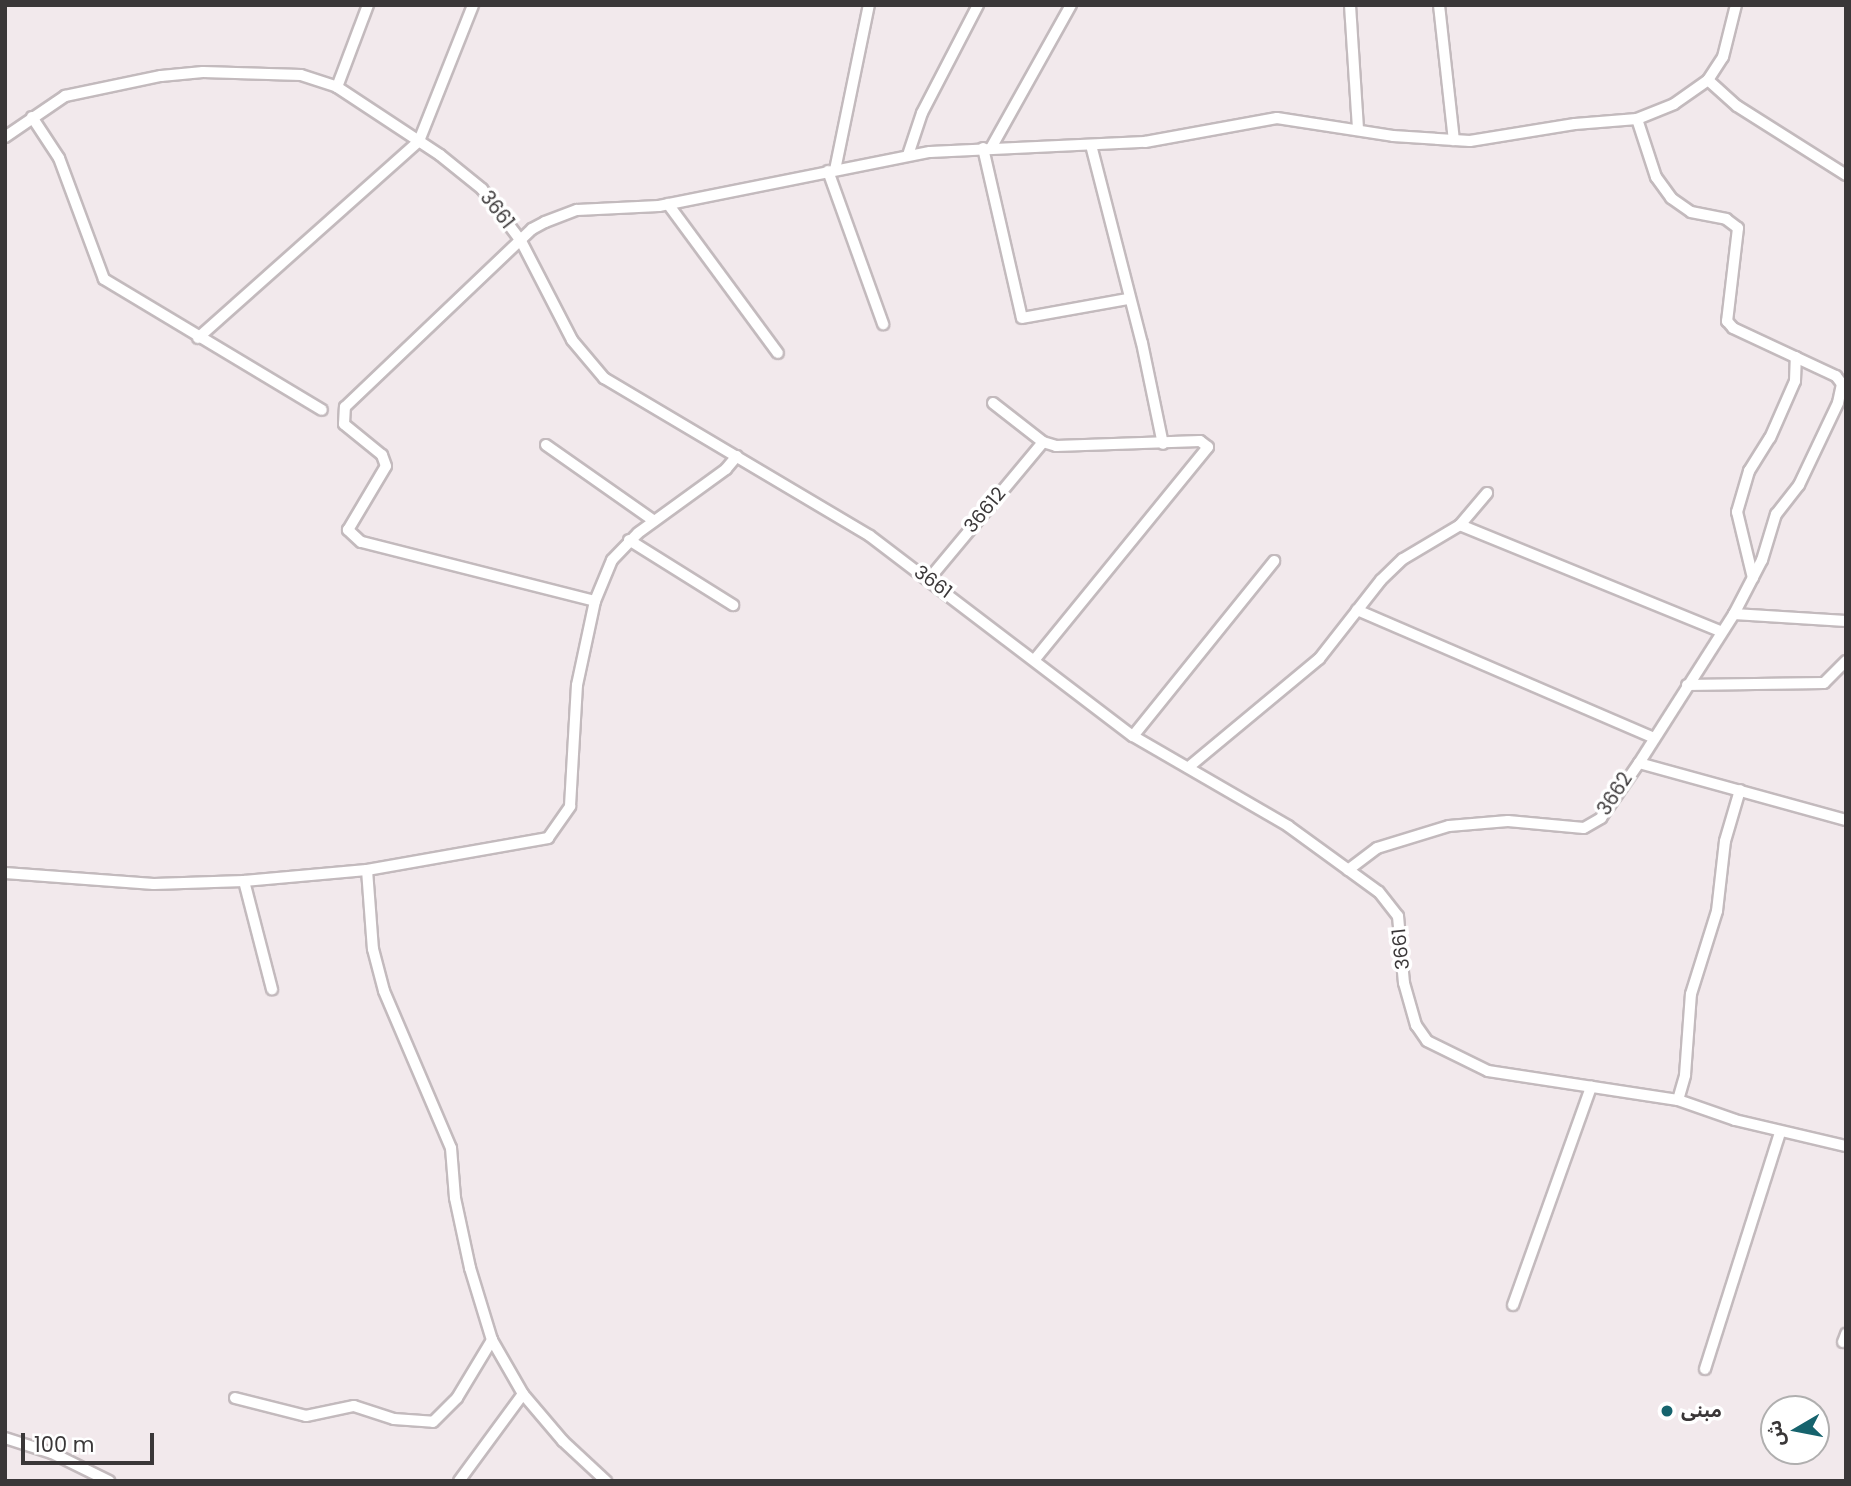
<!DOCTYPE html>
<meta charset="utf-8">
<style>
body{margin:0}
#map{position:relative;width:1851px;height:1486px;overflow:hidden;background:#f2e9ec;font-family:Poppins,"Noto Sans Arabic",sans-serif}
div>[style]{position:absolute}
.roads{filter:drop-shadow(2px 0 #c3babd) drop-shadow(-2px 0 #c3babd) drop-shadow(0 2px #c3babd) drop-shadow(0 -2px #c3babd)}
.street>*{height:10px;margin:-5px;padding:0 5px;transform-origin:5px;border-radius:5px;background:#fff}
.dots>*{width:19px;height:19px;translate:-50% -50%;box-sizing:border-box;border:4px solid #fff;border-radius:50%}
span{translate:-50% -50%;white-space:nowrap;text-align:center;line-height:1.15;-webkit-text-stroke:7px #fff;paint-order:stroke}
.street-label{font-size:19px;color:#3a3738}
.poi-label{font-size:19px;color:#3a3738;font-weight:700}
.left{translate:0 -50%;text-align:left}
.frame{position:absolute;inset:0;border:7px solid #3a3738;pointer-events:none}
.north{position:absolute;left:1760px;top:1395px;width:70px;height:70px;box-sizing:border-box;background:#fff;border:2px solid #b0afaf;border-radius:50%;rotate:260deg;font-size:19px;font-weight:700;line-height:28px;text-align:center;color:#3a3738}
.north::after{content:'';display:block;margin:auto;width:24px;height:32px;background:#16636d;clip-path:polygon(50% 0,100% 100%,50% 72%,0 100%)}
.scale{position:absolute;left:21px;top:1433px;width:133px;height:32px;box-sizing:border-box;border:4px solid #3a3738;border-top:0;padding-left:9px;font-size:21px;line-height:24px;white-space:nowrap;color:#3a3738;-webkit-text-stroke:5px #fff;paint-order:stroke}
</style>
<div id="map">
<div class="roads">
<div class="street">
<i style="left:1350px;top:5px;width:124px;rotate:86.3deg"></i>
<i style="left:1439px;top:5px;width:136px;rotate:83.7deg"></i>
<i style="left:1708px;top:80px;width:39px;rotate:42deg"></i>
<i style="left:1737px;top:106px;width:129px;rotate:32.3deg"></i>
<i style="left:337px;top:87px;width:88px;rotate:-69.3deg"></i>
<i style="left:32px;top:117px;width:49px;rotate:56.6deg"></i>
<i style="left:59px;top:158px;width:129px;rotate:69.6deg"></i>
<i style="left:104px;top:279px;width:254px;rotate:31deg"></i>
<i style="left:1637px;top:119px;width:61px;rotate:71.9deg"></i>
<i style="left:1656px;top:177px;width:26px;rotate:54deg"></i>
<i style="left:1671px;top:198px;width:24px;rotate:35deg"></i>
<i style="left:1691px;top:212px;width:36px;rotate:11deg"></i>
<i style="left:1726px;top:219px;width:15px;rotate:37deg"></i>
<i style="left:1738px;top:228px;width:94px;rotate:96.7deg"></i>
<i style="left:1727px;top:321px;width:9px;rotate:49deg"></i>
<i style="left:1733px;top:328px;width:114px;rotate:25deg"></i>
<i style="left:1836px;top:376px;width:10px;rotate:53deg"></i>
<i style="left:1842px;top:384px;width:19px;rotate:102deg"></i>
<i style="left:1838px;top:403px;width:91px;rotate:115.4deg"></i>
<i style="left:1799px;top:485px;width:37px;rotate:128deg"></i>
<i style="left:1776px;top:514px;width:48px;rotate:106.9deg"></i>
<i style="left:1762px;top:560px;width:61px;rotate:117.4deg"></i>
<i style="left:1734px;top:614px;width:177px;rotate:122.5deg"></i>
<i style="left:5px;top:137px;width:73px;rotate:-34.3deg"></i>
<i style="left:65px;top:96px;width:98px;rotate:-11.8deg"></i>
<i style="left:161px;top:76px;width:42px;rotate:-5.4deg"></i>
<i style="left:203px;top:72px;width:98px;rotate:1.8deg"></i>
<i style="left:301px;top:75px;width:38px;rotate:18deg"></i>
<i style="left:337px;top:87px;width:123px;rotate:33.4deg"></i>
<i style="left:440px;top:155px;width:54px;rotate:39deg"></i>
<i style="left:482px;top:189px;width:65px;rotate:53.1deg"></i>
<i style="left:521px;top:241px;width:111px;rotate:62.7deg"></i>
<i style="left:572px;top:340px;width:50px;rotate:49.9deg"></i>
<i style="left:604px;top:378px;width:309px;rotate:30.7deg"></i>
<i style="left:870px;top:536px;width:330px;rotate:37.3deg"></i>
<i style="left:1133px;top:736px;width:179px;rotate:30.1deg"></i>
<i style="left:1288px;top:826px;width:112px;rotate:36deg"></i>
<i style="left:1379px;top:892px;width:31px;rotate:52deg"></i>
<i style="left:1398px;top:916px;width:67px;rotate:84.9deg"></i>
<i style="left:1404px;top:983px;width:44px;rotate:74.1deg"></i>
<i style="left:1416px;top:1025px;width:19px;rotate:55deg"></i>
<i style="left:1427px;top:1041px;width:68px;rotate:26.2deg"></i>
<i style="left:1488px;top:1071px;width:192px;rotate:8.7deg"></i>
<i style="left:1678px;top:1100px;width:60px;rotate:19.3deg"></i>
<i style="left:1735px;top:1120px;width:114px;rotate:13.2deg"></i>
<i style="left:1091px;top:145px;width:204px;rotate:75.6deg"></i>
<i style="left:1142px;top:343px;width:103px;rotate:78.3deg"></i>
<i style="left:983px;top:148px;width:174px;rotate:77.1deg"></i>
<i style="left:1022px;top:318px;width:108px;rotate:-10.2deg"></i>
<i style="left:991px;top:148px;width:164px;rotate:-60.8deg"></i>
<i style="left:908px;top:155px;width:44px;rotate:-71.6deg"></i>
<i style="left:922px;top:113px;width:122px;rotate:-62.6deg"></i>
<i style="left:835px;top:170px;width:168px;rotate:-78.4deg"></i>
<i style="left:828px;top:171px;width:163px;rotate:70.2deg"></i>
<i style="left:668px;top:204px;width:185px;rotate:53.6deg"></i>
<i style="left:198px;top:338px;width:296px;rotate:-41.7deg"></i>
<i style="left:419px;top:141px;width:146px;rotate:-68.3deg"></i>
<i style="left:993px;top:403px;width:63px;rotate:38deg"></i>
<i style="left:1043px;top:442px;width:14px;rotate:17deg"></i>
<i style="left:1056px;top:446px;width:144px;rotate:-2deg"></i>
<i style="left:1200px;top:441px;width:10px;rotate:37deg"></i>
<i style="left:1208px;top:447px;width:274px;rotate:129.2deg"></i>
<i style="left:546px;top:445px;width:132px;rotate:35.1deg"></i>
<i style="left:1460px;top:525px;width:281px;rotate:22.2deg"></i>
<i style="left:629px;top:540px;width:123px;rotate:32deg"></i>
<i style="left:1753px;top:578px;width:68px;rotate:-103.6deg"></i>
<i style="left:1737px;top:512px;width:43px;rotate:-73.7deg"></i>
<i style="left:1749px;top:471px;width:39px;rotate:-58deg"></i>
<i style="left:1770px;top:438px;width:62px;rotate:-66.3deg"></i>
<i style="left:1795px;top:381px;width:24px;rotate:-88deg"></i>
<i style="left:929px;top:579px;width:178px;rotate:-50.2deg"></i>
<i style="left:595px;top:601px;width:241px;rotate:-165.8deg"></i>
<i style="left:361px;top:542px;width:18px;rotate:-137deg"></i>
<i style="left:348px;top:530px;width:74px;rotate:-59.3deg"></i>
<i style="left:386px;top:466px;width:12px;rotate:-110deg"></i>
<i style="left:382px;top:455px;width:49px;rotate:-140.8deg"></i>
<i style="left:344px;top:424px;width:17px;rotate:-87deg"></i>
<i style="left:345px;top:407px;width:258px;rotate:-43.6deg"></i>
<i style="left:532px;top:229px;width:15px;rotate:-28deg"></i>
<i style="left:545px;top:222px;width:34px;rotate:-21deg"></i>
<i style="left:577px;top:210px;width:82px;rotate:-2.8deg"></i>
<i style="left:659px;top:206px;width:276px;rotate:-11.3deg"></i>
<i style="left:930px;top:152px;width:215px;rotate:-2.7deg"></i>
<i style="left:1145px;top:142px;width:134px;rotate:-10.3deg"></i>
<i style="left:1277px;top:118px;width:117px;rotate:8.8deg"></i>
<i style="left:1393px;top:136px;width:77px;rotate:3.7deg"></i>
<i style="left:1470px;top:141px;width:106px;rotate:-9.2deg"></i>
<i style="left:1575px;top:124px;width:62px;rotate:-4.6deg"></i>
<i style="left:1637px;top:119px;width:40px;rotate:-22deg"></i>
<i style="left:1674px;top:104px;width:42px;rotate:-35.2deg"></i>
<i style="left:1708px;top:80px;width:27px;rotate:-57deg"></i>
<i style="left:1723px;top:57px;width:54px;rotate:-76deg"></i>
<i style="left:1357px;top:610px;width:323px;rotate:23.3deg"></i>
<i style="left:1734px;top:614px;width:112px;rotate:3.6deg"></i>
<i style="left:1687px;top:685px;width:137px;rotate:-0.8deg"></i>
<i style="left:1824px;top:683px;width:31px;rotate:-45deg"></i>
<i style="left:1133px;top:736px;width:225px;rotate:-51.1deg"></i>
<i style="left:1190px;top:766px;width:168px;rotate:-39.7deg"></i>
<i style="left:1319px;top:659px;width:100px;rotate:-51.9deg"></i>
<i style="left:1381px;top:580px;width:30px;rotate:-44deg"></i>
<i style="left:1403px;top:559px;width:66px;rotate:-30.8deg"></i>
<i style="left:1460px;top:525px;width:42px;rotate:-49.8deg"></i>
<i style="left:367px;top:870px;width:79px;rotate:85.7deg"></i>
<i style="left:373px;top:949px;width:43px;rotate:75.3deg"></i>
<i style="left:384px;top:991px;width:171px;rotate:66.9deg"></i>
<i style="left:451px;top:1148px;width:50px;rotate:85.4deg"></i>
<i style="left:455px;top:1198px;width:72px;rotate:77.9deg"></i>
<i style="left:470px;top:1268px;width:75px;rotate:73deg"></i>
<i style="left:492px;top:1340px;width:62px;rotate:60.1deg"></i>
<i style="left:523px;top:1394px;width:62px;rotate:49.6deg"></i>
<i style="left:563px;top:1441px;width:59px;rotate:42.9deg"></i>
<i style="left:1348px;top:870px;width:36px;rotate:-37deg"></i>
<i style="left:1377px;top:848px;width:75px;rotate:-17deg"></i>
<i style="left:1449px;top:826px;width:59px;rotate:-4.8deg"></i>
<i style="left:1508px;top:821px;width:76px;rotate:5.3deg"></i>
<i style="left:1584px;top:828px;width:20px;rotate:-30deg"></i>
<i style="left:1601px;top:818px;width:67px;rotate:-55.4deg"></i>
<i style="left:1639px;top:763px;width:215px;rotate:15.4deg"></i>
<i style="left:5px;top:873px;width:149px;rotate:4.2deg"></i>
<i style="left:154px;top:884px;width:90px;rotate:-1.9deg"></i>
<i style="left:244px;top:881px;width:123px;rotate:-5.1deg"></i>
<i style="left:367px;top:870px;width:184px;rotate:-10deg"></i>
<i style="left:548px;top:838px;width:39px;rotate:-55deg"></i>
<i style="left:570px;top:806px;width:121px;rotate:-86.7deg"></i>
<i style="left:577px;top:685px;width:86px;rotate:-77.9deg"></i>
<i style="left:595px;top:601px;width:44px;rotate:-67.5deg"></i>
<i style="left:612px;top:560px;width:37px;rotate:-46deg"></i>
<i style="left:638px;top:533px;width:109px;rotate:-36deg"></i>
<i style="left:726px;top:469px;width:17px;rotate:-50deg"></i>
<i style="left:244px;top:881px;width:112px;rotate:75.5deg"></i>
<i style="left:1678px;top:1100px;width:26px;rotate:-74deg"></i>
<i style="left:1685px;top:1075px;width:81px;rotate:-85.8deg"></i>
<i style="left:1691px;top:994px;width:87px;rotate:-72.6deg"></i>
<i style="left:1717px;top:911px;width:70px;rotate:-83.5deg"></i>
<i style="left:1725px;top:841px;width:53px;rotate:-73.6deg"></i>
<i style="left:1513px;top:1305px;width:232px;rotate:-70.3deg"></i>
<i style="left:1843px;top:1342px;width:9px;rotate:-69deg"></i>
<i style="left:1705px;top:1369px;width:249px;rotate:-72.4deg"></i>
<i style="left:235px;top:1398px;width:73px;rotate:14.2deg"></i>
<i style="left:306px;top:1416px;width:49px;rotate:-11.8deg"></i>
<i style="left:354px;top:1406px;width:42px;rotate:18deg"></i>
<i style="left:394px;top:1419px;width:39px;rotate:4deg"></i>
<i style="left:433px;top:1422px;width:34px;rotate:-45deg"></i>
<i style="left:457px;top:1398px;width:68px;rotate:-58.9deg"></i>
<i style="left:5px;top:1438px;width:49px;rotate:17.7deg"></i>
<i style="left:52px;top:1453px;width:64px;rotate:26.2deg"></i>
<i style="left:459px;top:1481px;width:108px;rotate:-53.7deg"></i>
</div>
</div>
<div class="dots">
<i style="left:1667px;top:1411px;background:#16636d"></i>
</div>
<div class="street-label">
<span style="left:497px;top:210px;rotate:52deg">3661</span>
<span style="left:985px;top:510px;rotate:-50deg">36612</span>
<span style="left:933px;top:582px;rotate:36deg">3661</span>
<span style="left:1615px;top:794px;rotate:-57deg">3662</span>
<span style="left:1401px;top:949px;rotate:-96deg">3661</span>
</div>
<div class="poi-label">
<span class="left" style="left:1681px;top:1411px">مبنى</span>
</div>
<div class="frame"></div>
<div class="north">ش</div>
<div class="scale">100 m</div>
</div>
